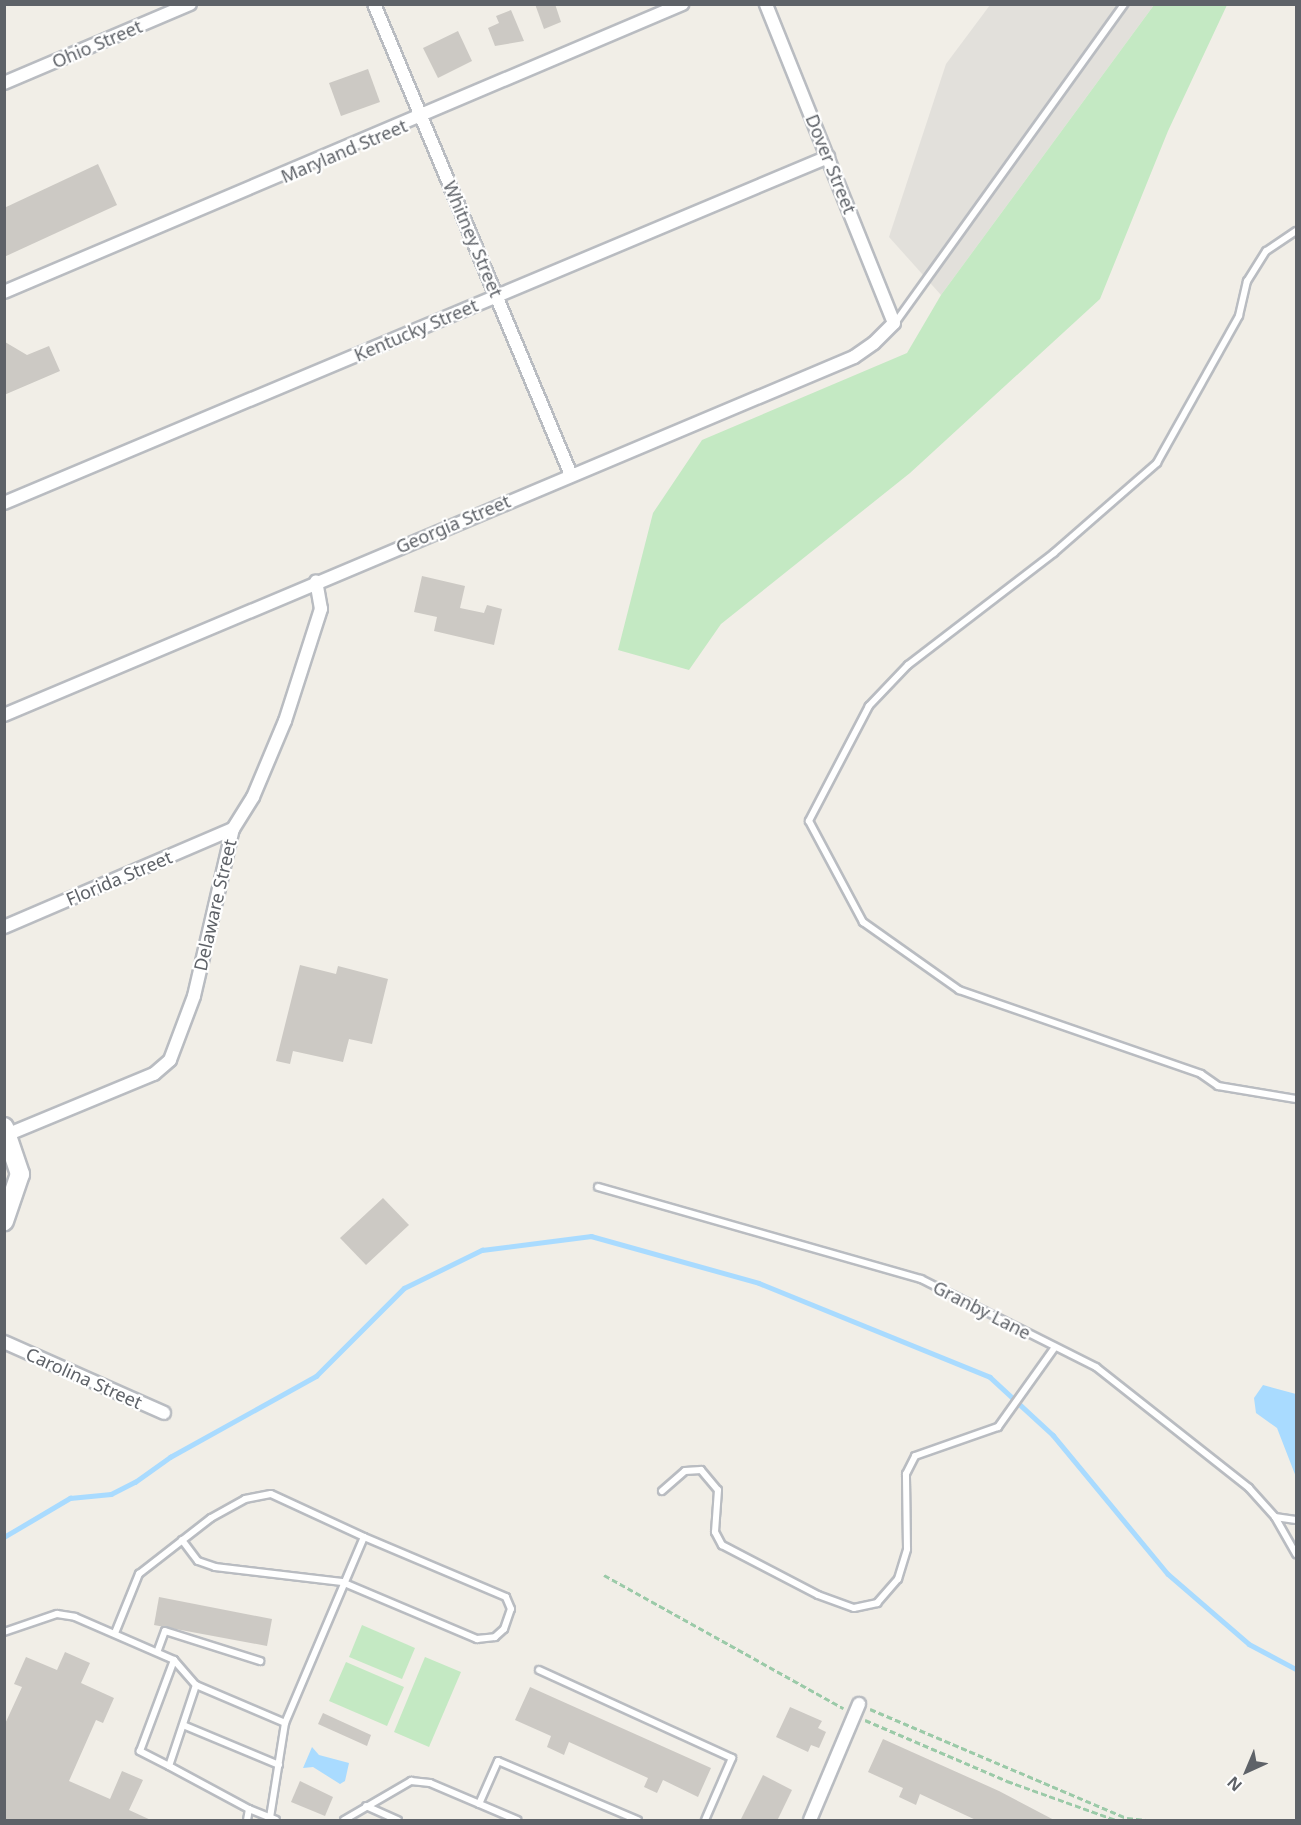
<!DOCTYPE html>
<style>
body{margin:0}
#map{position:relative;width:1301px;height:1825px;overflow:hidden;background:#f1eee7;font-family:"Noto Sans",sans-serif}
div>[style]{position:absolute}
.industrial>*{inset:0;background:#e2e0db}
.green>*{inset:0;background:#c4e9c3}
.water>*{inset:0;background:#a9dbff}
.stream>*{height:4.5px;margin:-2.25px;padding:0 2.25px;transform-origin:2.25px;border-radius:2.25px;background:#a9dbff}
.building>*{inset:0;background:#ccc9c4}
.path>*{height:3px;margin-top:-1.5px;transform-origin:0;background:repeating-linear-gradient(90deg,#9bcaa8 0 6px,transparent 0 9px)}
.roads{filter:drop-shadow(2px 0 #b9bcc1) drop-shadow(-2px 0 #b9bcc1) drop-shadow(0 2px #b9bcc1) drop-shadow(0 -2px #b9bcc1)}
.lane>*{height:6px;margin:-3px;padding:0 3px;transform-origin:3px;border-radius:3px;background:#fff}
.street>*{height:12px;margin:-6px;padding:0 6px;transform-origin:6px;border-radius:6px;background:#fff}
.secondary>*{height:18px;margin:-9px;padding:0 9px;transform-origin:9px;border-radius:9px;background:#fff}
span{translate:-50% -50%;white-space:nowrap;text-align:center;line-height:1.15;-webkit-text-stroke:4.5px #fff;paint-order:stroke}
.street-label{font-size:18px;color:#5e6268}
.frame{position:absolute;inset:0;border:6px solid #5e6268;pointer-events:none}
.north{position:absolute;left:1217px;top:1741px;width:60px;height:60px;-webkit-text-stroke:4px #fff;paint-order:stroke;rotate:224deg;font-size:16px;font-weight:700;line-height:24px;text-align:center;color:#5e6268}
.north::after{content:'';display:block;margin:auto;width:21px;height:27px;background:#5e6268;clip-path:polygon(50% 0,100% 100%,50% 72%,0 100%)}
</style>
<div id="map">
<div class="industrial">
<i style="clip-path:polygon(990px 5px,1154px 5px,941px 295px,889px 237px,946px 64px)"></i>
</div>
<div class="green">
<i style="clip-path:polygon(1154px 5px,1227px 5px,1168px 131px,1100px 299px,910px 473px,721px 624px,689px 670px,618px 650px,653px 513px,702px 440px,907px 353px,941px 295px)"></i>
<i style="clip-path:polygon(362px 1625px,415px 1648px,402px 1679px,349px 1657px)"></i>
<i style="clip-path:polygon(425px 1657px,461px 1672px,429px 1747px,394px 1732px)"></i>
<i style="clip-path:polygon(346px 1662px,404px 1687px,387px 1726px,329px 1701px)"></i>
</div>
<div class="water">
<i style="clip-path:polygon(1263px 1385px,1296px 1394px,1296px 1477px,1277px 1428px,1256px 1413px,1254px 1398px)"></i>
<i style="clip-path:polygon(312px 1747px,319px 1755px,349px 1763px,345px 1781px,340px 1784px,313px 1767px,303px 1768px)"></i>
</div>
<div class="stream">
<i style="left:4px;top:1537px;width:77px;rotate:-30.6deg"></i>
<i style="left:70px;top:1498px;width:41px;rotate:-5.6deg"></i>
<i style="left:111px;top:1494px;width:27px;rotate:-27deg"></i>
<i style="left:135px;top:1482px;width:43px;rotate:-35.5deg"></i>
<i style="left:170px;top:1457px;width:167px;rotate:-29deg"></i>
<i style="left:316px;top:1376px;width:124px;rotate:-45deg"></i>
<i style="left:404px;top:1288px;width:87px;rotate:-26deg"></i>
<i style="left:482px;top:1250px;width:110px;rotate:-7.3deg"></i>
<i style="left:591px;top:1236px;width:174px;rotate:15.6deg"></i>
<i style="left:759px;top:1283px;width:249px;rotate:22.1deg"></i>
<i style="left:990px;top:1377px;width:86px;rotate:42.6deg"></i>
<i style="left:1053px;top:1435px;width:180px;rotate:50.4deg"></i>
<i style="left:1168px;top:1574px;width:107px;rotate:40.8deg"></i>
<i style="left:1249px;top:1644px;width:53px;rotate:28deg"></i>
</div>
<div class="building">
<i style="clip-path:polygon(535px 4px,555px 4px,561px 22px,544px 29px)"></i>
<i style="clip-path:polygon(511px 10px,524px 41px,495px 46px,488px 28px,499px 23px,496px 16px)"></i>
<i style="clip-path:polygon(458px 31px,472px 61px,438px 78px,423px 48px)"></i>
<i style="clip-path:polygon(368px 69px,380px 102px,341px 116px,329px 83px)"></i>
<i style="clip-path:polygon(98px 164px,117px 205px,4px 257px,4px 208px)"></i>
<i style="clip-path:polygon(5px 342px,27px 355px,49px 346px,60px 371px,4px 395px)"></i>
<i style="clip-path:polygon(422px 576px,465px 586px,460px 608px,484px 613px,487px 605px,502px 609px,494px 645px,434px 631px,437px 617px,414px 612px)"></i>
<i style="clip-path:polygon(300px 965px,336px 974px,338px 966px,388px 979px,372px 1044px,349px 1039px,343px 1062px,293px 1051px,290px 1064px,276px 1061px)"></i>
<i style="clip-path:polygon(383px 1198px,409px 1225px,366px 1265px,340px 1238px)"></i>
<i style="clip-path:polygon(159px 1597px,272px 1619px,267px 1646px,154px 1625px)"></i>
<i style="clip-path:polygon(65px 1652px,90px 1663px,81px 1683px,114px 1698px,103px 1723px,96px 1720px,69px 1781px,110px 1799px,122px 1771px,143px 1780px,129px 1810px,153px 1821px,4px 1821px,4px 1726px,22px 1687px,14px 1684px,26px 1657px,57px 1670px)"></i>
<i style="clip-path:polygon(530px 1687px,711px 1768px,698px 1797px,663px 1780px,657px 1793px,644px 1787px,648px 1778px,569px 1742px,564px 1755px,547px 1747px,551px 1736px,515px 1720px)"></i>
<i style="clip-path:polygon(790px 1707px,822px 1721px,818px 1728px,826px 1732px,819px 1748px,811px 1745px,808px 1752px,776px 1737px)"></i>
<i style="clip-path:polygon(323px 1713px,371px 1735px,367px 1746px,318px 1724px)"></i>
<i style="clip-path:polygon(883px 1739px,999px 1791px,1056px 1821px,978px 1821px,920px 1794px,916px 1805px,899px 1797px,903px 1788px,868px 1772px)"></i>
<i style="clip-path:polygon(763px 1775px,792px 1790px,777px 1821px,740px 1821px)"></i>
<i style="clip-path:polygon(300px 1781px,333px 1797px,325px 1816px,291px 1802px)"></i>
</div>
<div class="path">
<i style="left:604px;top:1575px;width:274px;rotate:29.1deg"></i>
<i style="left:870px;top:1709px;width:279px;rotate:23deg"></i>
<i style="left:1127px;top:1818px;width:19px;rotate:6deg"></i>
<i style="left:865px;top:1720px;width:155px;rotate:23.2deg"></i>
<i style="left:1007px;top:1781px;width:116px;rotate:19.7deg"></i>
</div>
<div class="roads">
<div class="lane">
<i style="left:1296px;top:231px;width:36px;rotate:146deg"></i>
<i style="left:1266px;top:251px;width:36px;rotate:122deg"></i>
<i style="left:1247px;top:281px;width:36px;rotate:103deg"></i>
<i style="left:1239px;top:316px;width:168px;rotate:119.2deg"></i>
<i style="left:1157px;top:463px;width:137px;rotate:138.9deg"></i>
<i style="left:1054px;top:553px;width:184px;rotate:142.5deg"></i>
<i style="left:908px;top:665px;width:57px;rotate:133.6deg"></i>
<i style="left:869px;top:706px;width:130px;rotate:117.6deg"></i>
<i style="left:809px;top:821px;width:115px;rotate:61.9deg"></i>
<i style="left:863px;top:922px;width:118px;rotate:35.3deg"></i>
<i style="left:959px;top:990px;width:256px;rotate:19.1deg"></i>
<i style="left:1201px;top:1074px;width:21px;rotate:35deg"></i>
<i style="left:1218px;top:1086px;width:79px;rotate:9.5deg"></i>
<i style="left:895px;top:323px;width:393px;rotate:-54.3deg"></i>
<i style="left:598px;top:1187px;width:336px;rotate:15.9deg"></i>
<i style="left:921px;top:1279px;width:196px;rotate:26.7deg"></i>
<i style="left:1096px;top:1367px;width:195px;rotate:38.3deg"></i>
<i style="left:1249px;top:1488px;width:39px;rotate:48deg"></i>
<i style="left:1275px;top:1517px;width:43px;rotate:60.4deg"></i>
<i style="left:662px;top:1491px;width:30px;rotate:-41deg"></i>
<i style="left:685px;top:1471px;width:16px;rotate:-4deg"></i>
<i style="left:701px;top:1470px;width:26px;rotate:50deg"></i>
<i style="left:718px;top:1490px;width:42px;rotate:94.1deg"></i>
<i style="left:715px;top:1532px;width:15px;rotate:62deg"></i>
<i style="left:722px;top:1545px;width:108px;rotate:27.5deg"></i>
<i style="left:818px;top:1595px;width:38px;rotate:20deg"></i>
<i style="left:854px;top:1608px;width:24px;rotate:-12deg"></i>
<i style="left:877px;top:1603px;width:32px;rotate:-49deg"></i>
<i style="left:898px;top:1579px;width:31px;rotate:-73deg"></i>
<i style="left:907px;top:1549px;width:75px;rotate:-90.8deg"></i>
<i style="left:906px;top:1474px;width:20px;rotate:-63deg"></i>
<i style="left:915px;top:1456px;width:88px;rotate:-19.3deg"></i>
<i style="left:998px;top:1427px;width:98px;rotate:-54.5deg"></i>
<i style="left:1275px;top:1517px;width:21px;rotate:8deg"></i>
<i style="left:182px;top:1540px;width:26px;rotate:53deg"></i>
<i style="left:198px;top:1561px;width:18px;rotate:19deg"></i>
<i style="left:215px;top:1567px;width:128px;rotate:6.7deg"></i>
<i style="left:342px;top:1582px;width:147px;rotate:22.9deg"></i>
<i style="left:477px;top:1639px;width:18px;rotate:-6deg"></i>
<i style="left:495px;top:1637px;width:12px;rotate:-42deg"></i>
<i style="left:504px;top:1629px;width:21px;rotate:-71deg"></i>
<i style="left:511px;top:1609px;width:13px;rotate:-113deg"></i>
<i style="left:506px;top:1597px;width:154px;rotate:-157.1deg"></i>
<i style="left:4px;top:1632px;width:56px;rotate:-18.8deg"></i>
<i style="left:57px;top:1614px;width:18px;rotate:9deg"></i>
<i style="left:75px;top:1617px;width:108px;rotate:23.5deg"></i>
<i style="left:174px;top:1660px;width:33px;rotate:49deg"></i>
<i style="left:196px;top:1685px;width:85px;rotate:108.4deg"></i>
<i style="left:169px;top:1766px;width:91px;rotate:28.3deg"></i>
<i style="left:249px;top:1809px;width:11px;rotate:100deg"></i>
<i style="left:115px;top:1633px;width:64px;rotate:-67.9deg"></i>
<i style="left:139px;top:1574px;width:91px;rotate:-37.9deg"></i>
<i style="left:211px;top:1518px;width:39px;rotate:-29deg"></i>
<i style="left:245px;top:1499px;width:26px;rotate:-11deg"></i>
<i style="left:271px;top:1494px;width:102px;rotate:24.8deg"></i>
<i style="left:364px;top:1537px;width:202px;rotate:113deg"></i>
<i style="left:285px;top:1723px;width:96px;rotate:99deg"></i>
<i style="left:158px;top:1650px;width:20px;rotate:-70deg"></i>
<i style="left:165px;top:1631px;width:100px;rotate:17.5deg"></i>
<i style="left:539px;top:1670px;width:212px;rotate:24.5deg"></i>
<i style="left:732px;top:1758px;width:68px;rotate:113.5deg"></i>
<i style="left:196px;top:1685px;width:97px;rotate:23.1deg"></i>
<i style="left:183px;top:1725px;width:104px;rotate:22.6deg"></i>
<i style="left:169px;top:1766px;width:33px;rotate:-153deg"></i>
<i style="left:140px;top:1751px;width:97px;rotate:-69.5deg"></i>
<i style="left:479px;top:1804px;width:47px;rotate:-66.2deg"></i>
<i style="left:498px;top:1761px;width:152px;rotate:22.9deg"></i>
<i style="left:366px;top:1806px;width:35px;rotate:24deg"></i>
<i style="left:249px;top:1809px;width:29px;rotate:22deg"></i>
<i style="left:344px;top:1820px;width:78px;rotate:-30.2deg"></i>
<i style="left:411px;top:1781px;width:19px;rotate:6deg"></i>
<i style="left:430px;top:1783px;width:95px;rotate:23deg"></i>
</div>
<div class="street">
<i style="left:374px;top:4px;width:511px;rotate:67.3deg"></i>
<i style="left:4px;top:83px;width:202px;rotate:-23deg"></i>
<i style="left:4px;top:292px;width:737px;rotate:-23.01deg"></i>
<i style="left:4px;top:503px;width:894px;rotate:-22.78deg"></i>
<i style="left:4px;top:715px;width:922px;rotate:-22.84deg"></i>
<i style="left:854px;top:357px;width:24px;rotate:-35deg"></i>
<i style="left:874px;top:343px;width:28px;rotate:-45deg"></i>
<i style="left:894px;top:323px;width:344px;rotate:-111.9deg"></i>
<i style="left:4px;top:927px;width:249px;rotate:-23.2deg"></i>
<i style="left:4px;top:1136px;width:162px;rotate:-22.5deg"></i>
<i style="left:154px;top:1074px;width:21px;rotate:-41deg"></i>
<i style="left:170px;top:1060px;width:68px;rotate:-69.4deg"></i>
<i style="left:194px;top:996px;width:171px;rotate:-76.9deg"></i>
<i style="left:233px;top:829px;width:38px;rotate:-58deg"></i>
<i style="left:253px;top:797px;width:82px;rotate:-67.2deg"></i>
<i style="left:285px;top:721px;width:118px;rotate:-72.2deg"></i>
<i style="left:321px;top:609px;width:28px;rotate:-100deg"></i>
<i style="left:4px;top:1342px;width:175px;rotate:23.9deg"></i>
<i style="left:810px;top:1820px;width:126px;rotate:-67.1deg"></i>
</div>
<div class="secondary">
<i style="left:4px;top:1127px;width:50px;rotate:71.2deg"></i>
<i style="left:20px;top:1174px;width:50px;rotate:108.8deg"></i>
</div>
</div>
<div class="street-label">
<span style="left:97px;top:44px;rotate:-23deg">Ohio Street</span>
<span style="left:344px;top:151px;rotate:-23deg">Maryland Street</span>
<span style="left:831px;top:164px;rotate:68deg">Dover Street</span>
<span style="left:473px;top:239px;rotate:67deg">Whitney Street</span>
<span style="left:416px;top:330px;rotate:-23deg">Kentucky Street</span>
<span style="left:453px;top:524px;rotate:-23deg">Georgia Street</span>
<span style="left:119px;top:878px;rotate:-23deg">Florida Street</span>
<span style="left:215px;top:905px;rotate:-77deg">Delaware Street</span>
<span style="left:982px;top:1310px;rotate:27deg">Granby Lane</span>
<span style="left:84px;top:1378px;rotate:24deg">Carolina Street</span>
</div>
<div class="frame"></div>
<div class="north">N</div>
</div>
